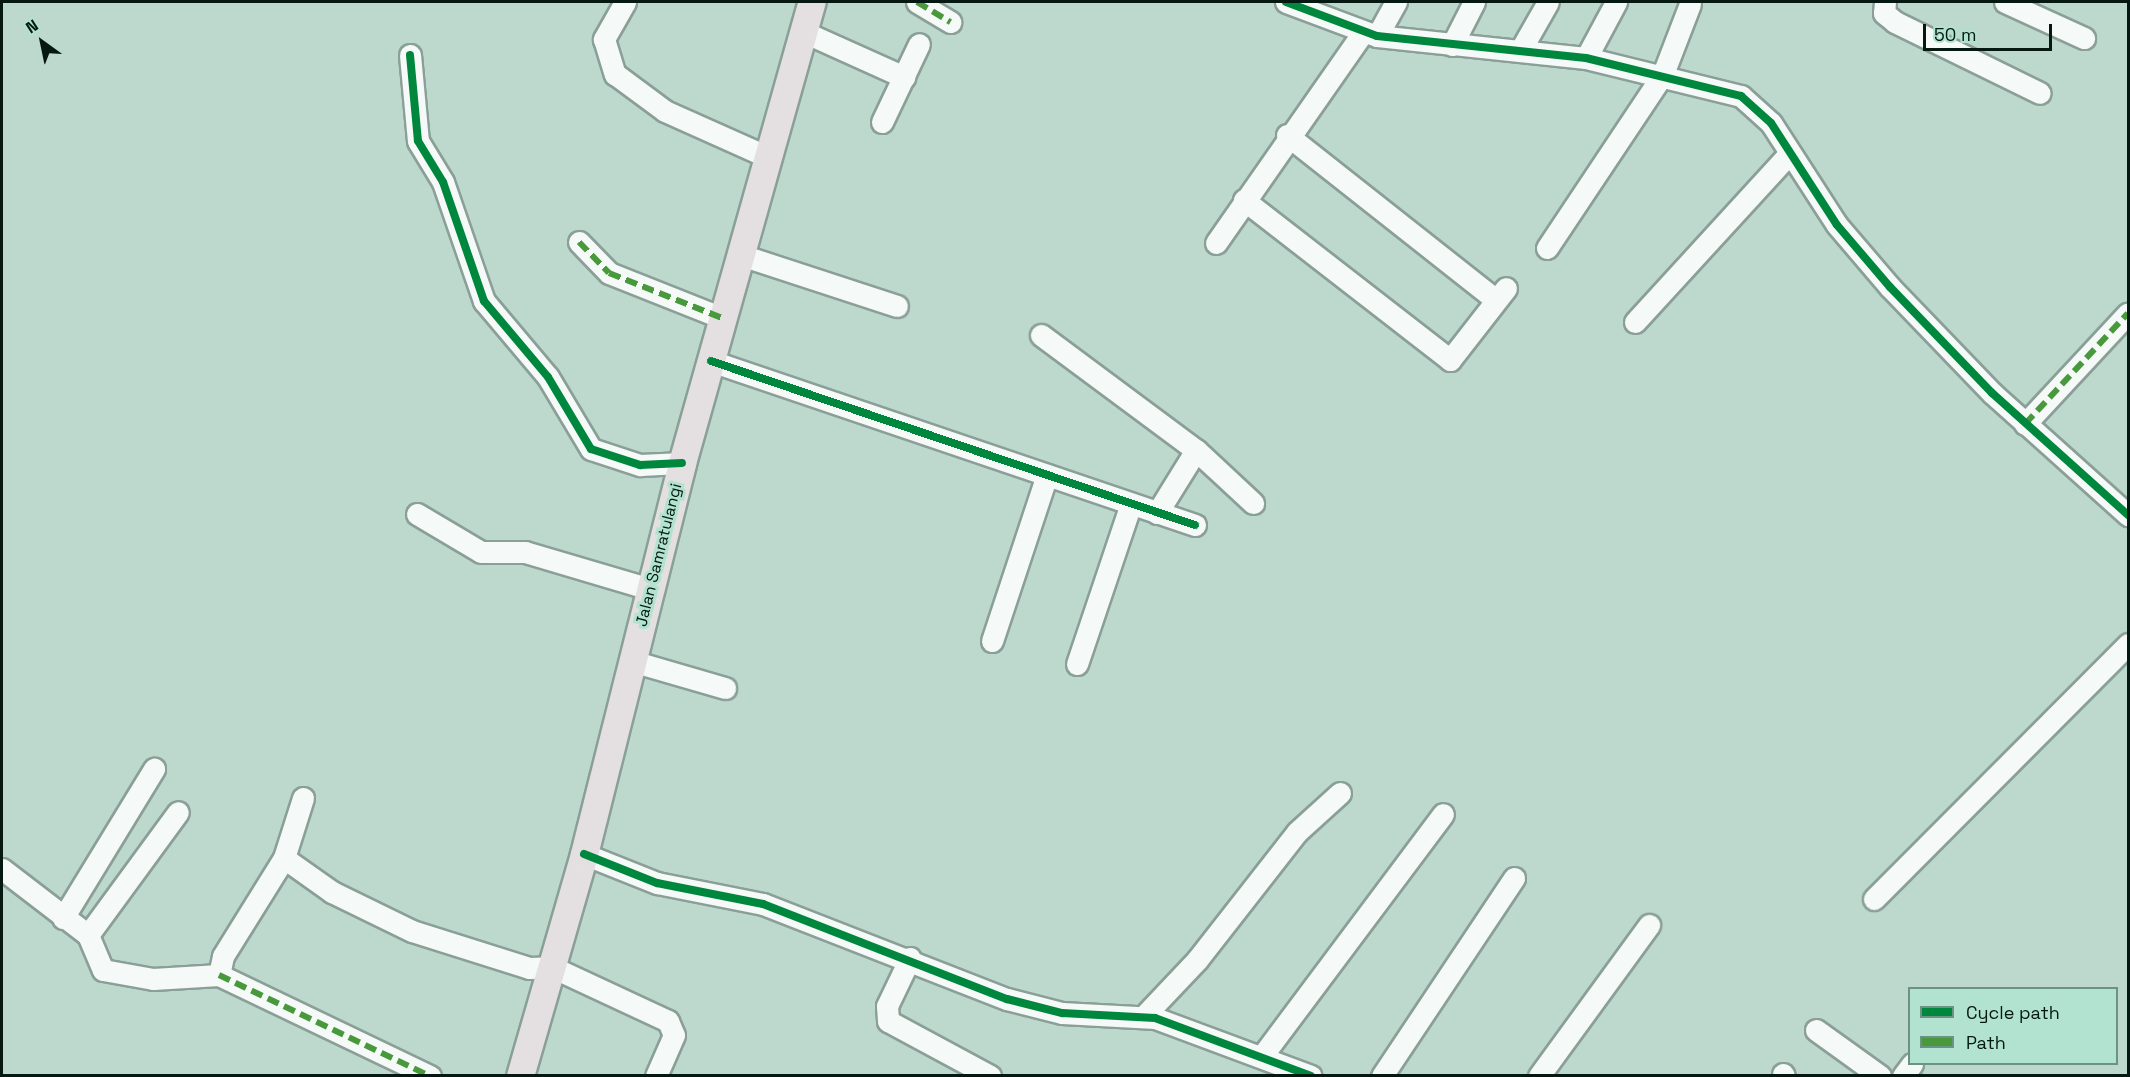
<!DOCTYPE html>
<style>
body{margin:0}
#map{position:relative;width:2130px;height:1077px;overflow:hidden;background:#bdd8cd;font-family:"Space Grotesk",sans-serif}
div>[style]{position:absolute}
.roads{filter:drop-shadow(2px 0 #8a9f97) drop-shadow(-2px 0 #8a9f97) drop-shadow(0 2px #8a9f97) drop-shadow(0 -2px #8a9f97)}
.minor>*{height:21px;margin:-10.5px;padding:0 10.5px;transform-origin:10.5px;border-radius:10.5px;background:#f5f9f8}
.major>*{height:27px;margin:-13.5px;padding:0 13.5px;transform-origin:13.5px;border-radius:13.5px;background:#e4e0e2}
.quiet>*{height:6px;margin-top:-3px;transform-origin:0;background:repeating-linear-gradient(90deg,#47993c 0 12px,transparent 0 18px)}
.cycleway>*{height:8px;margin:-4px;padding:0 4px;transform-origin:4px;border-radius:4px;background:#00873e}
span{translate:-50% -50%;white-space:nowrap;text-align:center;line-height:1.15;-webkit-text-stroke:6px #b2e3d0;paint-order:stroke}
.street-label{font-size:16px;color:#051811}
.frame{position:absolute;inset:0;border:3px solid #051811;pointer-events:none}
.legend{position:absolute;left:1908px;top:987px;width:210px;height:78px;box-sizing:border-box;background:#b2e3d0;border:2px solid #6d9284;margin:0;padding:8px 10px;list-style:none;font-size:18px;color:#051811}
.legend li{display:flex;align-items:center;gap:12px;height:30px}
.legend b{width:30px;border:2px solid #6d9284}
.north{position:absolute;left:12px;top:12px;width:60px;height:60px;-webkit-text-stroke:4px #b2e3d0;paint-order:stroke;rotate:327deg;font-size:16px;font-weight:700;line-height:24px;text-align:center;color:#051811}
.north::after{content:'';display:block;margin:auto;width:21px;height:27px;background:#051811;clip-path:polygon(50% 0,100% 100%,50% 72%,0 100%)}
.scale{position:absolute;left:1923px;top:24px;width:129px;height:27px;box-sizing:border-box;border:3px solid #051811;border-top:0;padding-left:8px;font-size:18px;line-height:21px;white-space:nowrap;color:#051811;-webkit-text-stroke:4px #b2e3d0;paint-order:stroke}
</style>
<div id="map">
<div class="roads">
<div class="minor">
<i style="left:625px;top:2px;width:43px;rotate:119.6deg"></i>
<i style="left:604px;top:39px;width:37px;rotate:73deg"></i>
<i style="left:615px;top:74px;width:62px;rotate:36.5deg"></i>
<i style="left:665px;top:111px;width:113px;rotate:24.1deg"></i>
<i style="left:917px;top:2px;width:39px;rotate:31deg"></i>
<i style="left:1286px;top:2px;width:97px;rotate:20.5deg"></i>
<i style="left:1377px;top:36px;width:210px;rotate:6deg"></i>
<i style="left:1586px;top:58px;width:160px;rotate:13.8deg"></i>
<i style="left:1741px;top:96px;width:40px;rotate:42deg"></i>
<i style="left:1771px;top:123px;width:121px;rotate:57.1deg"></i>
<i style="left:1837px;top:225px;width:82px;rotate:49.5deg"></i>
<i style="left:1890px;top:287px;width:147px;rotate:46.1deg"></i>
<i style="left:1992px;top:393px;width:183px;rotate:41.9deg"></i>
<i style="left:1885px;top:2px;width:11px;rotate:95deg"></i>
<i style="left:1884px;top:13px;width:14px;rotate:39deg"></i>
<i style="left:1895px;top:22px;width:161px;rotate:26.1deg"></i>
<i style="left:2005px;top:2px;width:87px;rotate:24.5deg"></i>
<i style="left:804px;top:32px;width:110px;rotate:24.2deg"></i>
<i style="left:1377px;top:36px;width:39px;rotate:-61deg"></i>
<i style="left:1452px;top:45px;width:48px;rotate:-62.9deg"></i>
<i style="left:1520px;top:51px;width:56px;rotate:-60.3deg"></i>
<i style="left:410px;top:55px;width:86px;rotate:84.7deg"></i>
<i style="left:418px;top:141px;width:48px;rotate:58.6deg"></i>
<i style="left:443px;top:182px;width:126px;rotate:71deg"></i>
<i style="left:484px;top:301px;width:99px;rotate:49.9deg"></i>
<i style="left:548px;top:377px;width:84px;rotate:59.2deg"></i>
<i style="left:591px;top:449px;width:52px;rotate:18.1deg"></i>
<i style="left:640px;top:465px;width:42px;rotate:-2.7deg"></i>
<i style="left:1586px;top:58px;width:64px;rotate:-61.8deg"></i>
<i style="left:882px;top:122px;width:86px;rotate:-64.6deg"></i>
<i style="left:1287px;top:135px;width:266px;rotate:38.3deg"></i>
<i style="left:1244px;top:200px;width:261px;rotate:37.8deg"></i>
<i style="left:1450px;top:360px;width:91px;rotate:-52.1deg"></i>
<i style="left:579px;top:242px;width:43px;rotate:45.9deg"></i>
<i style="left:609px;top:273px;width:122px;rotate:21.7deg"></i>
<i style="left:1216px;top:243px;width:257px;rotate:-55.1deg"></i>
<i style="left:1547px;top:248px;width:209px;rotate:-56.3deg"></i>
<i style="left:1663px;top:74px;width:75px;rotate:-68.9deg"></i>
<i style="left:741px;top:255px;width:164px;rotate:18.1deg"></i>
<i style="left:1635px;top:322px;width:229px;rotate:-47.5deg"></i>
<i style="left:1041px;top:335px;width:193px;rotate:36.6deg"></i>
<i style="left:1196px;top:450px;width:78px;rotate:42.9deg"></i>
<i style="left:711px;top:361px;width:511px;rotate:18.72deg"></i>
<i style="left:2025px;top:424px;width:151px;rotate:-47.1deg"></i>
<i style="left:1157px;top:513px;width:74px;rotate:-58.2deg"></i>
<i style="left:417px;top:514px;width:74px;rotate:30.7deg"></i>
<i style="left:481px;top:552px;width:44px"></i>
<i style="left:525px;top:552px;width:130px;rotate:16.5deg"></i>
<i style="left:992px;top:641px;width:175px;rotate:-71.7deg"></i>
<i style="left:632px;top:661px;width:97px;rotate:16.2deg"></i>
<i style="left:1077px;top:664px;width:169px;rotate:-71.4deg"></i>
<i style="left:584px;top:854px;width:79px;rotate:21.7deg"></i>
<i style="left:657px;top:883px;width:108px;rotate:11.2deg"></i>
<i style="left:763px;top:904px;width:262px;rotate:21.3deg"></i>
<i style="left:1007px;top:999px;width:57px;rotate:14.3deg"></i>
<i style="left:1062px;top:1013px;width:93px;rotate:3.1deg"></i>
<i style="left:1155px;top:1018px;width:166px;rotate:20.4deg"></i>
<i style="left:284px;top:858px;width:59px;rotate:35.3deg"></i>
<i style="left:332px;top:892px;width:89px;rotate:26deg"></i>
<i style="left:412px;top:931px;width:123px;rotate:17.5deg"></i>
<i style="left:529px;top:968px;width:23px;rotate:-2deg"></i>
<i style="left:552px;top:967px;width:128px;rotate:25deg"></i>
<i style="left:668px;top:1021px;width:15px;rotate:67deg"></i>
<i style="left:674px;top:1035px;width:45px;rotate:113.7deg"></i>
<i style="left:2px;top:869px;width:108px;rotate:37.5deg"></i>
<i style="left:88px;top:935px;width:38px;rotate:67deg"></i>
<i style="left:103px;top:970px;width:51px;rotate:10.2deg"></i>
<i style="left:153px;top:979px;width:66px;rotate:-3.5deg"></i>
<i style="left:219px;top:975px;width:234px;rotate:25.6deg"></i>
<i style="left:1874px;top:899px;width:360px;rotate:-45.1deg"></i>
<i style="left:63px;top:918px;width:175px;rotate:-58.6deg"></i>
<i style="left:88px;top:935px;width:152px;rotate:-53.8deg"></i>
<i style="left:910px;top:958px;width:53px;rotate:115.6deg"></i>
<i style="left:887px;top:1006px;width:15px;rotate:86deg"></i>
<i style="left:888px;top:1021px;width:116px;rotate:28.3deg"></i>
<i style="left:219px;top:975px;width:19px;rotate:-78deg"></i>
<i style="left:223px;top:956px;width:115px;rotate:-58.1deg"></i>
<i style="left:284px;top:858px;width:63px;rotate:-72.4deg"></i>
<i style="left:1144px;top:1016px;width:77px;rotate:-46.6deg"></i>
<i style="left:1197px;top:960px;width:162px;rotate:-52deg"></i>
<i style="left:1297px;top:832px;width:58px;rotate:-42.2deg"></i>
<i style="left:1816px;top:1030px;width:79px;rotate:35.7deg"></i>
<i style="left:1262px;top:1056px;width:302px;rotate:-53.2deg"></i>
<i style="left:1783px;top:1074px;width:2px;rotate:63deg"></i>
<i style="left:1382px;top:1076px;width:238px;rotate:-56.3deg"></i>
<i style="left:1539px;top:1076px;width:187px;rotate:-53.9deg"></i>
<i style="left:1903px;top:1076px;width:15px;rotate:-53deg"></i>
</div>
<div class="major">
<i style="left:520px;top:1076px;width:231px;rotate:-73.9deg"></i>
<i style="left:584px;top:854px;width:403px;rotate:-75.9deg"></i>
<i style="left:682px;top:463px;width:479px;rotate:-74.3deg"></i>
</div>
</div>
<div class="quiet">
<i style="left:917px;top:2px;width:39px;rotate:31deg"></i>
<i style="left:579px;top:242px;width:43px;rotate:45.9deg"></i>
<i style="left:609px;top:273px;width:122px;rotate:21.7deg"></i>
<i style="left:2025px;top:424px;width:151px;rotate:-47.1deg"></i>
<i style="left:219px;top:975px;width:234px;rotate:25.6deg"></i>
</div>
<div class="cycleway">
<i style="left:1286px;top:2px;width:97px;rotate:20.5deg"></i>
<i style="left:1377px;top:36px;width:210px;rotate:6deg"></i>
<i style="left:1586px;top:58px;width:160px;rotate:13.8deg"></i>
<i style="left:1741px;top:96px;width:40px;rotate:42deg"></i>
<i style="left:1771px;top:123px;width:121px;rotate:57.1deg"></i>
<i style="left:1837px;top:225px;width:82px;rotate:49.5deg"></i>
<i style="left:1890px;top:287px;width:147px;rotate:46.1deg"></i>
<i style="left:1992px;top:393px;width:183px;rotate:41.9deg"></i>
<i style="left:410px;top:55px;width:86px;rotate:84.7deg"></i>
<i style="left:418px;top:141px;width:48px;rotate:58.6deg"></i>
<i style="left:443px;top:182px;width:126px;rotate:71deg"></i>
<i style="left:484px;top:301px;width:99px;rotate:49.9deg"></i>
<i style="left:548px;top:377px;width:84px;rotate:59.2deg"></i>
<i style="left:591px;top:449px;width:52px;rotate:18.1deg"></i>
<i style="left:640px;top:465px;width:42px;rotate:-2.7deg"></i>
<i style="left:711px;top:361px;width:511px;rotate:18.72deg"></i>
<i style="left:584px;top:854px;width:79px;rotate:21.7deg"></i>
<i style="left:657px;top:883px;width:108px;rotate:11.2deg"></i>
<i style="left:763px;top:904px;width:262px;rotate:21.3deg"></i>
<i style="left:1007px;top:999px;width:57px;rotate:14.3deg"></i>
<i style="left:1062px;top:1013px;width:93px;rotate:3.1deg"></i>
<i style="left:1155px;top:1018px;width:166px;rotate:20.4deg"></i>
</div>
<div class="street-label">
<span style="left:659px;top:555px;rotate:-76deg">Jalan Samratulangi</span>
</div>
<div class="frame"></div>
<ul class="legend">
<li><b style="height:8px;background:#00873e"></b>Cycle path</li>
<li><b style="height:8px;background:#47993c"></b>Path</li>
</ul>
<div class="north">N</div>
<div class="scale">50 m</div>
</div>
